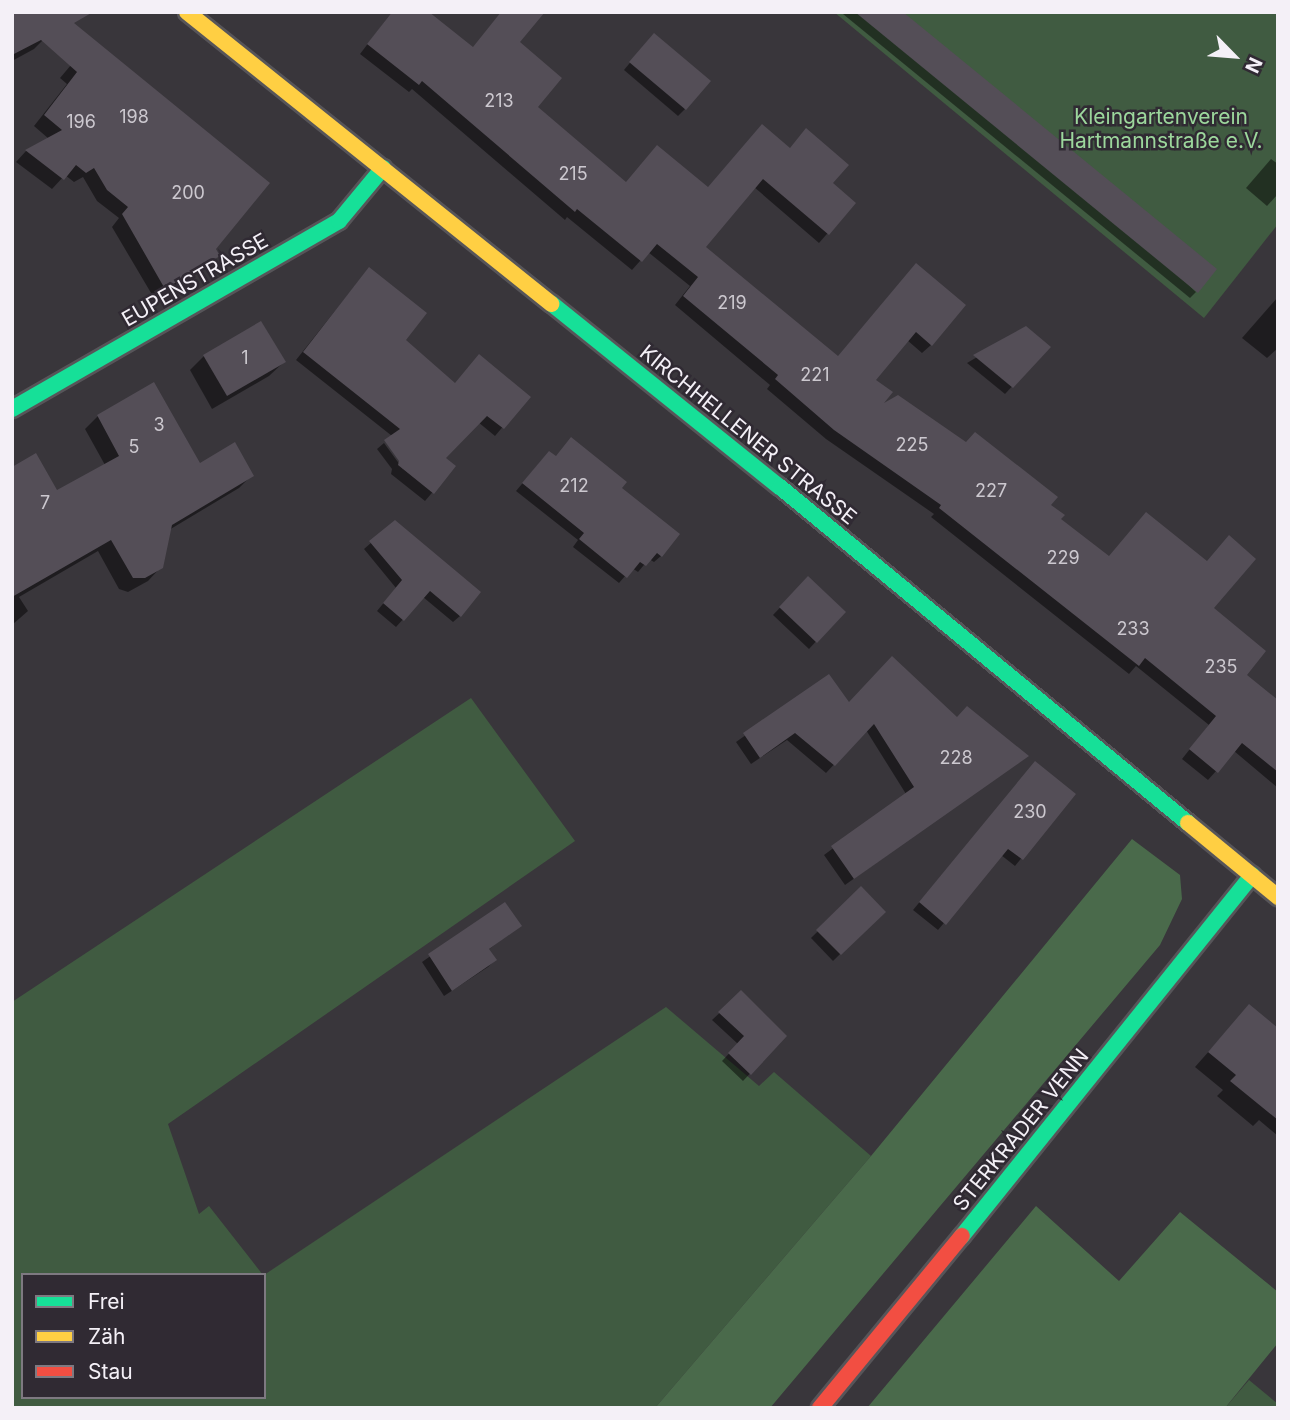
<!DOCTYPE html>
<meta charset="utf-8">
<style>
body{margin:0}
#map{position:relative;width:1290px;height:1420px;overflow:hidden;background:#39363b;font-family:Inter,sans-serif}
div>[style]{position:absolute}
.green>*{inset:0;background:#405b41}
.forest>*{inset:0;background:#4a6a4b}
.shadow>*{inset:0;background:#0007}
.building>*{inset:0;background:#544e57}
.roads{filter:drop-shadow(2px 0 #575559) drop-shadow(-2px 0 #575559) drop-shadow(0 2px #575559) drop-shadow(0 -2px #575559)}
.fast>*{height:16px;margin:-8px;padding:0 8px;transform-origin:8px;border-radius:8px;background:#16e098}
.slow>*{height:16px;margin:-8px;padding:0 8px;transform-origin:8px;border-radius:8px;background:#ffcf43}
.jam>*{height:16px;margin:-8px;padding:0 8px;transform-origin:8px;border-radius:8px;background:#f24e42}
span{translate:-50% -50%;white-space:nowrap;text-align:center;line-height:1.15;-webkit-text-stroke:5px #302a33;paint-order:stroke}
.number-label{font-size:18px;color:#ccc8cf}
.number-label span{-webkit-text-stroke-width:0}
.park-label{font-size:21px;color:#9cd79c}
.street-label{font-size:21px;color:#f4f0f7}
.frame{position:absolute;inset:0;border:14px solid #f4f0f7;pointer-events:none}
.legend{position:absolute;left:21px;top:1273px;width:245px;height:126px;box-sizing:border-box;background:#302a33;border:2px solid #7e7981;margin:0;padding:9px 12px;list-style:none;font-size:21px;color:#f4f0f7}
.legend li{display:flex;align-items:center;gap:14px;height:35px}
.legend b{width:35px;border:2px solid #7e7981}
.north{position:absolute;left:1199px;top:21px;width:70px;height:70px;-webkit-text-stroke:5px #302a33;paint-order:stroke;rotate:115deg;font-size:19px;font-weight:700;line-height:28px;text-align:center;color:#f4f0f7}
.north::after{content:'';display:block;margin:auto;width:24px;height:32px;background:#f4f0f7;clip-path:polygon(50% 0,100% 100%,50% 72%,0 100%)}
</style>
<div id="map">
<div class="green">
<i style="clip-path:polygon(834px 12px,1278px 12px,1278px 224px,1204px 318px)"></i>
<i style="clip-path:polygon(471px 698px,575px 841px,168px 1124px,199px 1214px,209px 1206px,263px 1275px,23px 1275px,23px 1397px,264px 1397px,264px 1275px,666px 1007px,759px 1086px,774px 1072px,871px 1156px,655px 1408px,12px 1408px,12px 1002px)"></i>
<i style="clip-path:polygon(1249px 1380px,1278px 1404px,1278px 1408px,1225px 1408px)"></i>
</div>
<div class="forest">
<i style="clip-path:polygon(1132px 839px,1180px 875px,1182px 899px,1160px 945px,770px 1408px,655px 1408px,871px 1156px)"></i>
<i style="clip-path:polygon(1036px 1206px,1119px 1281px,1180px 1212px,1278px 1292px,1278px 1343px,1225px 1408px,867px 1408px)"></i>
</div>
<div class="shadow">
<i style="clip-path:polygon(12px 12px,49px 34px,34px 49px,12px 61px)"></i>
<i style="clip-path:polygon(392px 12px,472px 48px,517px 43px,535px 107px,625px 183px,707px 189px,754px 135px,830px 183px,854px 203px,819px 243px,754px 187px,703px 247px,837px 358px,908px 274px,931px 345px,922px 353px,907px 340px,873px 380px,877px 409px,1049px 505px,1059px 520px,1108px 558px,1211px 609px,1244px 675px,1278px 702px,1278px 788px,1234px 751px,1208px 780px,1182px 759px,1209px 725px,1136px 666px,1129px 674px,931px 517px,934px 514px,826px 439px,767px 389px,770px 385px,675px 305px,690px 286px,648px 252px,632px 270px,567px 217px,565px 220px,412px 89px,409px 92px,360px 54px)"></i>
<i style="clip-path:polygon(845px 12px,901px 12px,1196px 292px,1190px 298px,843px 14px)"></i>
<i style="clip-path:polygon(647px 42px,685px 109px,678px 116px,624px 70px)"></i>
<i style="clip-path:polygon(82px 52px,218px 256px,207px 266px,154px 298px,112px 227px,119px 218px,97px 201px,83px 177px,74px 182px,65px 175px,52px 189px,16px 162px,26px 151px,49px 139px,34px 126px,67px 84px,60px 78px)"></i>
<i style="clip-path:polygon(1271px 159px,1278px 164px,1278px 194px,1267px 206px,1246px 188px)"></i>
<i style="clip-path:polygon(362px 277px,403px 341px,454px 385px,528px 397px,495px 436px,478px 422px,443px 458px,454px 467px,425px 501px,391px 474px,392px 469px,377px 449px,384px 443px,403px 469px,392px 436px,296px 360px)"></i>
<i style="clip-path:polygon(1278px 297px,1278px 348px,1267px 358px,1242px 338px)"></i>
<i style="clip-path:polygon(1026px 328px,1048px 348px,1005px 394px,967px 363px)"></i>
<i style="clip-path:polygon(204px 356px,284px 362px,269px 376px,212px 409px,190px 370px)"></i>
<i style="clip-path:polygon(98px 416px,200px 466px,252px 475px,239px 488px,169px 530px,161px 567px,148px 581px,128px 592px,119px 589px,98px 551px,19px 597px,28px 611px,12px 625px,12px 469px,56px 493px,105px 465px,85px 429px)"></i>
<i style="clip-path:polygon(542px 460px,620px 488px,661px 556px,654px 562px,649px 559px,638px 572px,632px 568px,619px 583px,573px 547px,578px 540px,516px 491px)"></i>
<i style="clip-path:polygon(395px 522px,460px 616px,453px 622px,423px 597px,396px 627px,377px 611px,396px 588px,364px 549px)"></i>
<i style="clip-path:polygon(808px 578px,843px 612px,809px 649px,773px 615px)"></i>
<i style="clip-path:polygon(828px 676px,848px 705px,957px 719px,1026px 756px,845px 885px,824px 855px,906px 794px,866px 730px,826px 773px,787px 740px,751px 764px,736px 742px)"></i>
<i style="clip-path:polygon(1029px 770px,1074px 794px,1015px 866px,1001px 855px,938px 930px,913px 910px)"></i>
<i style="clip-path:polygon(861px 889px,883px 912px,833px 961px,811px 938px)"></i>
<i style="clip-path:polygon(505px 904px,519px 926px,488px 950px,495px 960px,488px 967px,444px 996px,422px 962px)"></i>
<i style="clip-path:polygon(741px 993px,785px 1036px,743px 1081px,722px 1061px,738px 1044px,712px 1020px)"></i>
<i style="clip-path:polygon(1249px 1006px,1278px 1030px,1278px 1136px,1259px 1120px,1253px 1126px,1217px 1096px,1223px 1090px,1195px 1067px)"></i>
</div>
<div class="building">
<i style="clip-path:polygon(12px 12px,93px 12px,74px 23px,270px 183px,216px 249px,220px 256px,165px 289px,122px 214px,128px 207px,107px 190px,94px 168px,86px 173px,76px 165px,64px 180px,25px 150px,62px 130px,44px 115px,77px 72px,41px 40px,12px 55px)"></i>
<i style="clip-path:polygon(392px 12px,429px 12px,473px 47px,501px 12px,545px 12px,520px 42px,562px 78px,538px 107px,626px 182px,657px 145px,708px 187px,762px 124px,790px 148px,806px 128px,849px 165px,833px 183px,856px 203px,829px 235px,763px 179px,706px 247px,838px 356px,916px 263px,966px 305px,932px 346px,916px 332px,876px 380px,893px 392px,884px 403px,898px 395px,966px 442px,975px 432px,1058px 497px,1051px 505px,1065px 515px,1061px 519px,1109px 556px,1146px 512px,1207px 561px,1229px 535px,1256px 559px,1214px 608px,1266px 651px,1247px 675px,1278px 700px,1278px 772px,1242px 743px,1218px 773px,1189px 749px,1216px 716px,1145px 658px,1139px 666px,939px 508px,941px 505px,834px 430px,775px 379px,778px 375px,683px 296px,698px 277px,657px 244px,642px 262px,577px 209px,575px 212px,422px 81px,419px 85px,367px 44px)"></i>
<i style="clip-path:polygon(855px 12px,903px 12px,1217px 269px,1198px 293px)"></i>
<i style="clip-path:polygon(654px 33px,711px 81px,686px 110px,629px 62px)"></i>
<i style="clip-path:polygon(369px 267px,427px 313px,406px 340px,455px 383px,479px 354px,531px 397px,504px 429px,487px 416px,446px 458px,456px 466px,434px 494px,398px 465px,399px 461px,384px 440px,400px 429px,303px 352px)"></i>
<i style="clip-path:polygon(261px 321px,286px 362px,227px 396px,203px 355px)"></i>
<i style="clip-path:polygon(1026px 326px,1051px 347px,1013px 388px,973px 355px)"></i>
<i style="clip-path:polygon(154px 382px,200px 463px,235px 442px,254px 476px,172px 525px,163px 568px,145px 578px,133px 578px,111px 540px,12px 597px,12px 467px,36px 453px,57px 490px,119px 456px,97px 415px)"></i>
<i style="clip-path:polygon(571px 437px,627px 482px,622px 488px,680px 534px,662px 557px,657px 553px,646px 566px,640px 562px,627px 578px,579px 539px,584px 533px,522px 483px,549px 451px,556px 456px)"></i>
<i style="clip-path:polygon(395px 520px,481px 592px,461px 617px,430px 591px,404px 621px,383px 603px,402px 580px,369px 541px)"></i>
<i style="clip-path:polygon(808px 576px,846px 612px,817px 643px,779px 607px)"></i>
<i style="clip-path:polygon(892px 656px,957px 717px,967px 706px,1029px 756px,854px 879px,831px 846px,914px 787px,874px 724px,835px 766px,795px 733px,760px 758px,743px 733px,829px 674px,849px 702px)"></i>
<i style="clip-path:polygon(1035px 761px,1076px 794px,1023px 860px,1008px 849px,946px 925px,919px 902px)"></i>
<i style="clip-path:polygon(861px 886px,886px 912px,841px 955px,816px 930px)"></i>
<i style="clip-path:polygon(505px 902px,522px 926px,489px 949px,497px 960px,452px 991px,428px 954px)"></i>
<i style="clip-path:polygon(741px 990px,787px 1036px,751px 1075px,728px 1053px,744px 1036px,718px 1012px)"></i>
<i style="clip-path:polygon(1249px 1004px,1278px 1028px,1278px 1120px,1230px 1081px,1236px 1075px,1208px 1052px)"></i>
</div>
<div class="roads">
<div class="fast">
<i style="left:552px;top:304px;width:292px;rotate:38.8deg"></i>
<i style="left:780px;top:487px;width:529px;rotate:39.47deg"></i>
<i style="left:12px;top:409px;width:377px;rotate:-29.9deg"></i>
<i style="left:339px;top:221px;width:69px;rotate:-50.3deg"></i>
<i style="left:962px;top:1236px;width:463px;rotate:-51.2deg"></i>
</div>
<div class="slow">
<i style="left:187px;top:12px;width:467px;rotate:38.7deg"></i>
<i style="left:1188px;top:823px;width:117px;rotate:39.4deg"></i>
</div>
<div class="jam">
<i style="left:820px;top:1408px;width:223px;rotate:-50.5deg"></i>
</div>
</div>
<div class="number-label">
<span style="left:499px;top:101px">213</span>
<span style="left:134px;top:117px">198</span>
<span style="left:81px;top:122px">196</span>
<span style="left:573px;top:174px">215</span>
<span style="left:188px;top:193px">200</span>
<span style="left:732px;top:303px">219</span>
<span style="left:245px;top:358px">1</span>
<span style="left:815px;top:375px">221</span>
<span style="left:159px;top:425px">3</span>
<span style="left:912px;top:445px">225</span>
<span style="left:134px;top:447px">5</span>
<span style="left:574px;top:486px">212</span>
<span style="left:991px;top:491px">227</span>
<span style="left:45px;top:503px">7</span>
<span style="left:1063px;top:558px">229</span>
<span style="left:1133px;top:629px">233</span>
<span style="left:1221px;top:667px">235</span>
<span style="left:956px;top:758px">228</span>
<span style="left:1030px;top:812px">230</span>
</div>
<div class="park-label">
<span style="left:1161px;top:129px">Kleingartenverein<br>Hartmannstraße e.V.</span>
</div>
<div class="street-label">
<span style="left:195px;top:280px;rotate:-30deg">EUPENSTRASSE</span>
<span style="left:748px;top:435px;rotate:39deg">KIRCHHELLENER STRASSE</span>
<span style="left:1021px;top:1130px;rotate:-51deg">STERKRADER VENN</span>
</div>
<div class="frame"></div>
<ul class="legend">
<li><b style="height:9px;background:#16e098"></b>Frei</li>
<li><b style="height:9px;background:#ffcf43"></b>Zäh</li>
<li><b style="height:9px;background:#f24e42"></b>Stau</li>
</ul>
<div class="north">N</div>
</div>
